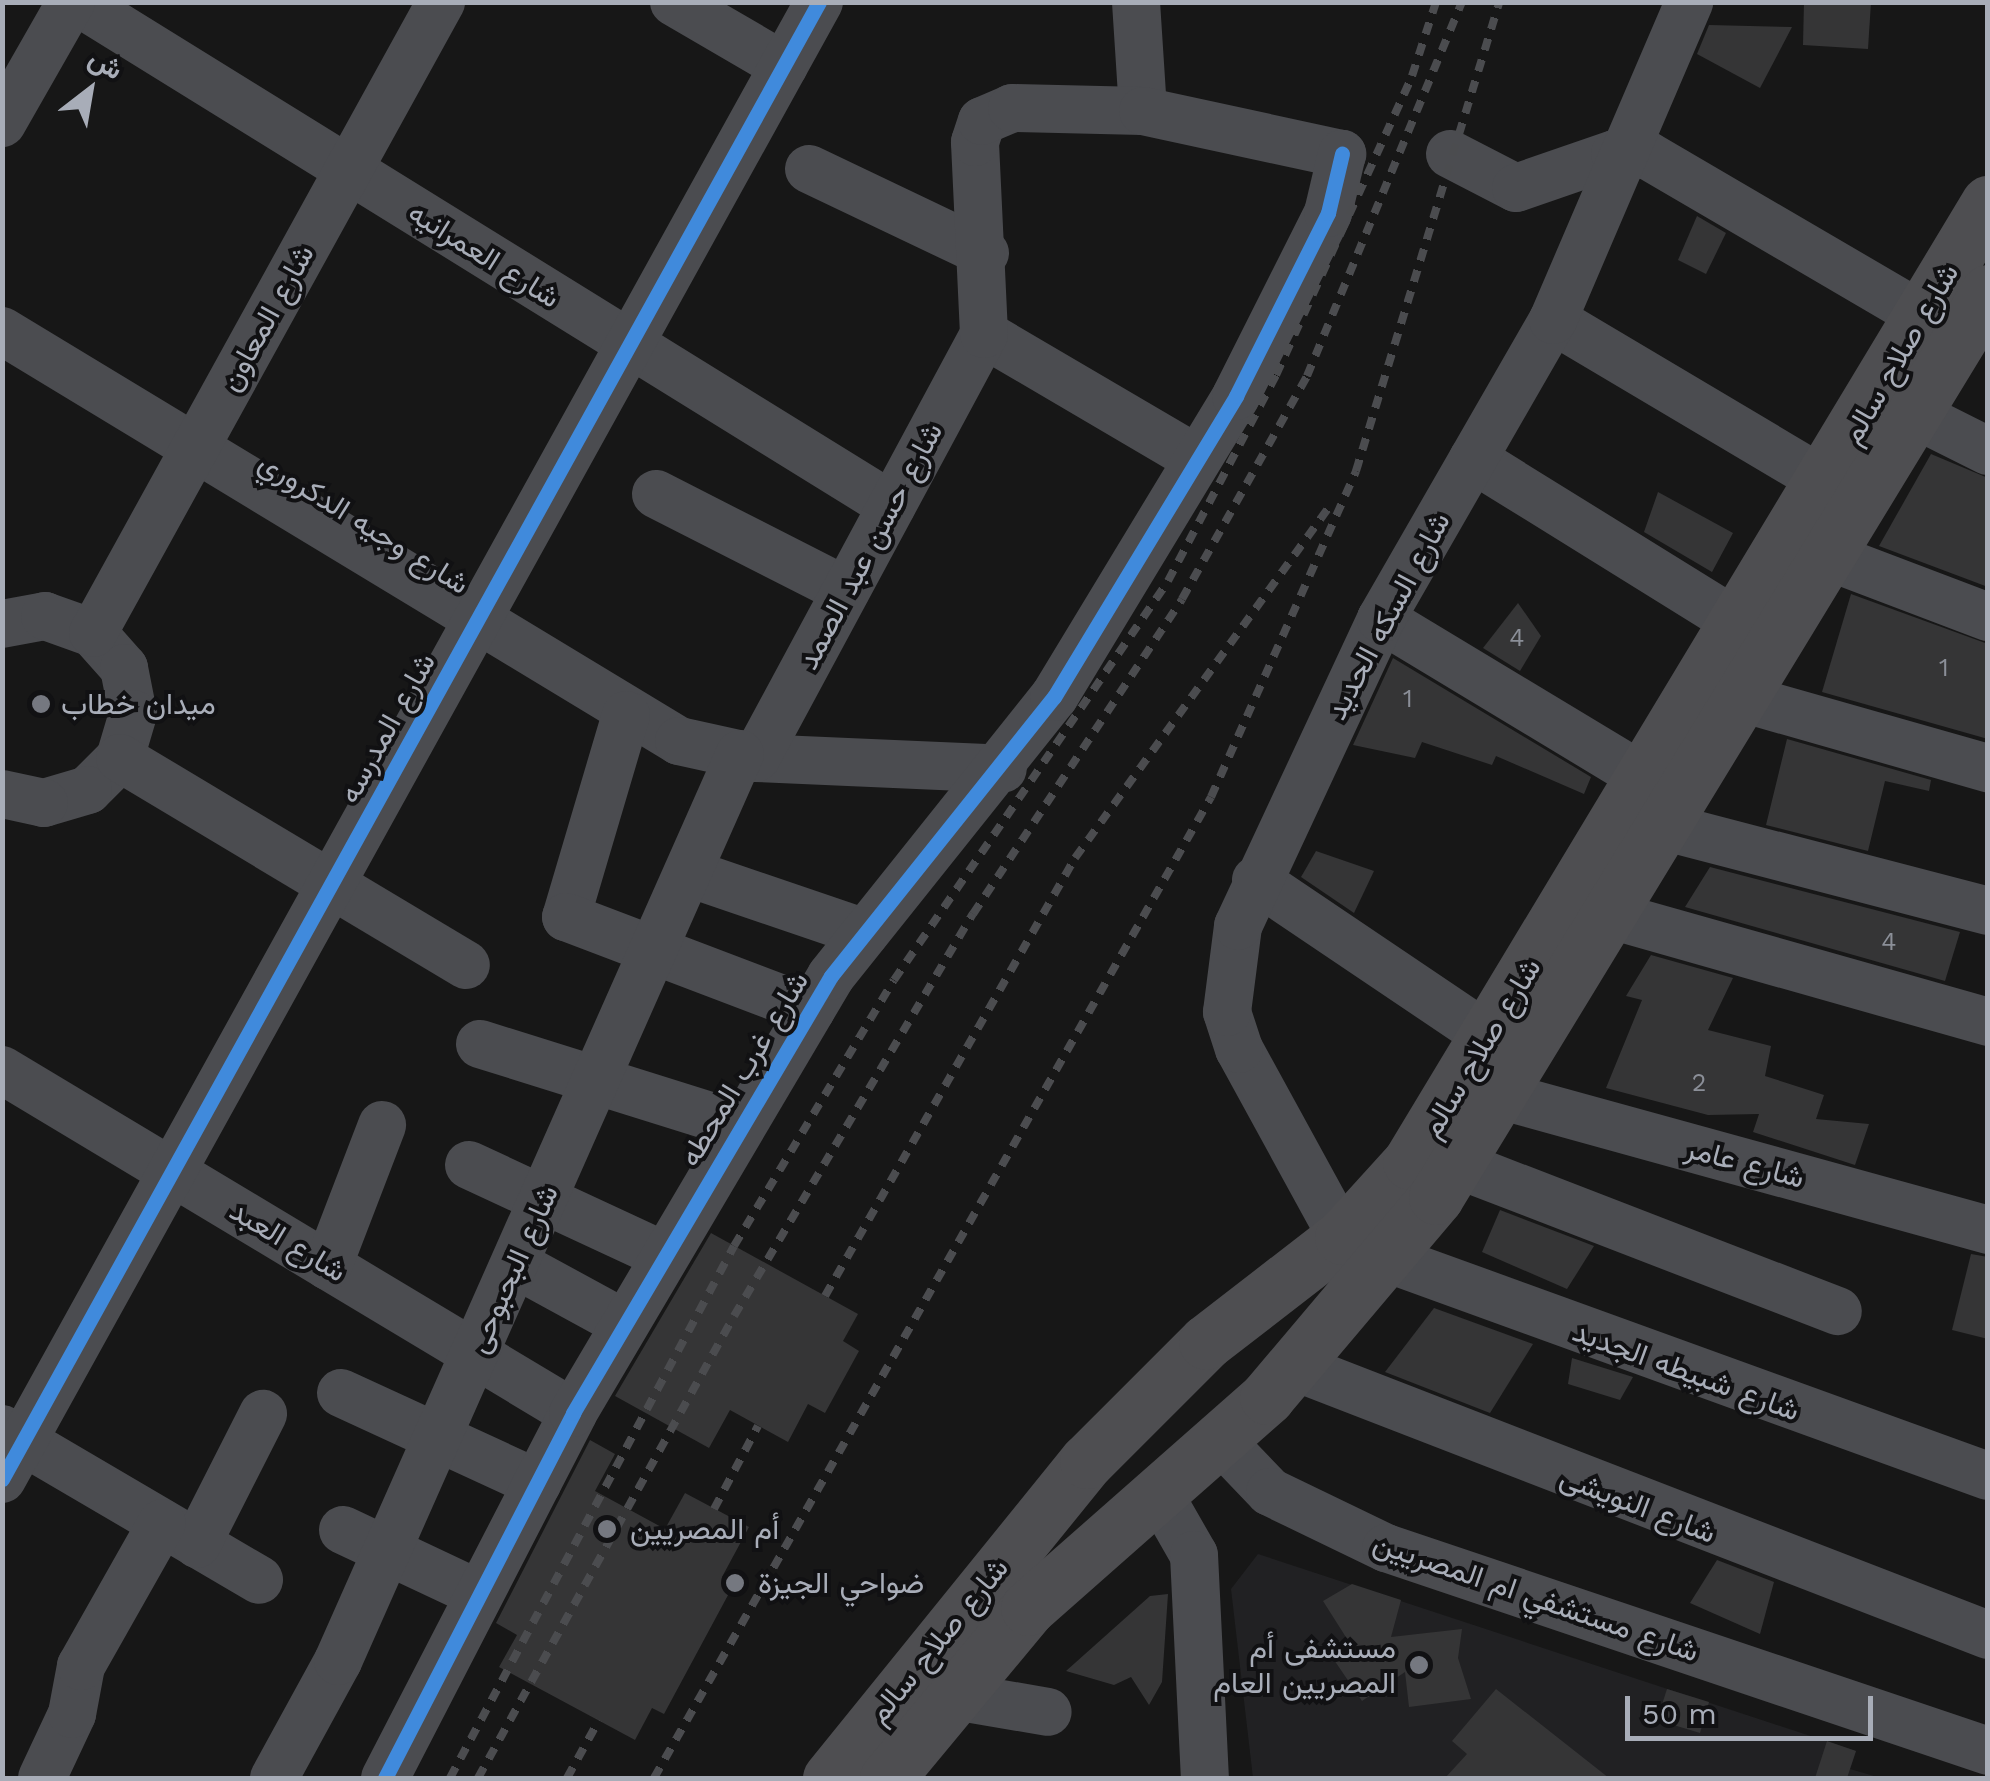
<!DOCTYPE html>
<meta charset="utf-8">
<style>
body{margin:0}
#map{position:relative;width:1990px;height:1781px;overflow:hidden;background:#171717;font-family:"Work Sans",Vazirmatn,sans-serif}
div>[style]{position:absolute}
.built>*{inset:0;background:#212123}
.building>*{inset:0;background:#353536}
.minor>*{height:48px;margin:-24px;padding:0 24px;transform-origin:24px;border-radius:24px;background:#4b4c50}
.highway>*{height:55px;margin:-27.5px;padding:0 27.5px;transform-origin:27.5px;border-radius:27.5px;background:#4e4e51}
.rail>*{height:8px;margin-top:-4px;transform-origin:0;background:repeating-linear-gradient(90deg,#4b4c4f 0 12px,transparent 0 22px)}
.cycleway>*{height:15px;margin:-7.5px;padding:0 7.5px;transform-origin:7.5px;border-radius:7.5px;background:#408adc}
.dots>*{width:28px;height:28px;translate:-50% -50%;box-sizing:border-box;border:5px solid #111113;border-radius:50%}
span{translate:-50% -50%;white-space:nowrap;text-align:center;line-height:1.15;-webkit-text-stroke:8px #111113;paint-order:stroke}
.number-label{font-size:25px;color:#8b8f98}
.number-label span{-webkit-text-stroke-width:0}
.street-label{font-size:30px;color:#a8adb8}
.poi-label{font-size:30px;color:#a8adb8}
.left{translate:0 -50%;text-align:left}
.right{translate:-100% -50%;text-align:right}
.frame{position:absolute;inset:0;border:5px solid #a8adb8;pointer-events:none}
.north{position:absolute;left:40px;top:40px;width:100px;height:100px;-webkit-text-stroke:8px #111113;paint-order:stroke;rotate:31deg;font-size:28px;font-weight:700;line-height:40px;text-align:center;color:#a8adb8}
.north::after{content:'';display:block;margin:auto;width:35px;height:45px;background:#a8adb8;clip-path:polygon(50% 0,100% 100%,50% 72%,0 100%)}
.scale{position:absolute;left:1625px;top:1696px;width:248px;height:45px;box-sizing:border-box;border:5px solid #a8adb8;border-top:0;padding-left:12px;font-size:30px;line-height:35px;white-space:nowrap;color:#a8adb8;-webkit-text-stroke:8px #111113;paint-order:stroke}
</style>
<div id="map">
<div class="built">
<i style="clip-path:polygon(1258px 1554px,1856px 1751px,1850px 1769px,1881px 1778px,1253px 1778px,1231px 1589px)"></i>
</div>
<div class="building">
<i style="clip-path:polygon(1804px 2px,1871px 2px,1868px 49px,1803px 45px)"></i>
<i style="clip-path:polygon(1709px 25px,1792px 27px,1760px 88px,1697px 54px)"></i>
<i style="clip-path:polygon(1697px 216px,1726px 233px,1706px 274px,1678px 260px)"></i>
<i style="clip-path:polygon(1931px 454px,1988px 478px,1988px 587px,1879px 546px)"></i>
<i style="clip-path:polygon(1658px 492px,1733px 533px,1712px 572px,1644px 532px)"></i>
<i style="clip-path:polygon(1851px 594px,1988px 644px,1988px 739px,1822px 692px)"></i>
<i style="clip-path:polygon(1518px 603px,1541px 636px,1520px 671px,1483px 648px)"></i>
<i style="clip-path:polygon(1393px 658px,1591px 777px,1584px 794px,1496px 756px,1492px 765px,1422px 742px,1415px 758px,1353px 745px)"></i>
<i style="clip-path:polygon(1787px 739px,1931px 780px,1929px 791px,1885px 781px,1868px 851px,1766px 825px)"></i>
<i style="clip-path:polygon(1316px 851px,1374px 871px,1354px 913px,1301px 877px)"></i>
<i style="clip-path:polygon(1710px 867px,1960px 932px,1945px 981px,1685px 907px)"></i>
<i style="clip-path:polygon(1651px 955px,1733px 978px,1708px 1030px,1771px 1046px,1765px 1076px,1824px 1095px,1816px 1119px,1869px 1124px,1855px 1165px,1753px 1132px,1759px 1114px,1708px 1115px,1606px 1088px,1642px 1000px,1626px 996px)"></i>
<i style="clip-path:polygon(1500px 1210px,1594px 1246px,1567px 1289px,1482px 1252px)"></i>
<i style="clip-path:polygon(711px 1233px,858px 1314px,843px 1341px,859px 1351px,825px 1413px,808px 1404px,788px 1442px,730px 1410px,709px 1448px,615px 1396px)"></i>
<i style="clip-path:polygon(1971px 1254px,1988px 1257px,1988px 1339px,1952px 1330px)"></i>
<i style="clip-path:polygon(1434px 1308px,1533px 1344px,1490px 1413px,1385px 1372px)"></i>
<i style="clip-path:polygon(1572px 1358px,1633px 1377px,1620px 1400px,1568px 1384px)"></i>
<i style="clip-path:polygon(590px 1440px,615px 1454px,595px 1491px,665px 1529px,685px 1493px,749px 1527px,722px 1577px,734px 1584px,664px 1714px,652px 1708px,635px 1740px,499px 1667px,517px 1635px,496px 1623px)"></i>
<i style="clip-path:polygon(1717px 1560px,1774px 1582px,1760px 1634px,1690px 1603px)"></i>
<i style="clip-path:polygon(1352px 1584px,1401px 1600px,1391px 1637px,1462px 1629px,1458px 1658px,1471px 1699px,1409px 1707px,1405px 1672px,1362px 1701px,1330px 1654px,1349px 1642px,1323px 1601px)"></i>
<i style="clip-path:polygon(1168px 1594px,1162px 1682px,1149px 1705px,1131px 1677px,1114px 1685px,1066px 1671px,1150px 1596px)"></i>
<i style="clip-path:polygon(1496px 1689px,1609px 1778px,1445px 1778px,1467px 1754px,1452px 1741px)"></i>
<i style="clip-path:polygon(1667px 1689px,1709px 1702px,1700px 1733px,1657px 1720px)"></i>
<i style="clip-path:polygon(1827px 1741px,1856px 1751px,1847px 1778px,1815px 1778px)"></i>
</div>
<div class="minor">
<i style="left:78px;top:2px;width:957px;rotate:31.76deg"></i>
<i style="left:674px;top:2px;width:127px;rotate:30.2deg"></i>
<i style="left:1136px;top:2px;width:109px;rotate:86.3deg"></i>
<i style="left:2px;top:123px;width:139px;rotate:-60.3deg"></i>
<i style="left:1450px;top:154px;width:74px;rotate:27.3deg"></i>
<i style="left:1516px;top:188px;width:105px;rotate:-19deg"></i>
<i style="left:1615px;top:154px;width:32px;rotate:2deg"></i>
<i style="left:1647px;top:155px;width:321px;rotate:30.3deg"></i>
<i style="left:809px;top:169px;width:195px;rotate:25.5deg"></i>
<i style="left:1553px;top:320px;width:317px;rotate:30.7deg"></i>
<i style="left:2px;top:331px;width:791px;rotate:31.2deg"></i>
<i style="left:679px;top:741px;width:79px;rotate:12.4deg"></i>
<i style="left:756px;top:758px;width:247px;rotate:2.5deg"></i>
<i style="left:984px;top:334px;width:243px;rotate:30.4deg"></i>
<i style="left:1912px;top:413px;width:85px;rotate:26.6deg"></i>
<i style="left:1473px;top:459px;width:315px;rotate:31.8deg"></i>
<i style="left:656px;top:494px;width:213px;rotate:27deg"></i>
<i style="left:1830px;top:557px;width:169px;rotate:20.8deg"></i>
<i style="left:1381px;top:619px;width:308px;rotate:31.1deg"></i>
<i style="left:2px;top:624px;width:44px;rotate:-10.5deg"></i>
<i style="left:45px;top:616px;width:51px;rotate:19.5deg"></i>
<i style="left:93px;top:633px;width:47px;rotate:48.5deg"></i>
<i style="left:124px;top:668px;width:47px;rotate:78.9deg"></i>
<i style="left:133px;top:714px;width:46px;rotate:106.5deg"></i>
<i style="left:120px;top:758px;width:45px;rotate:135deg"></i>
<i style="left:88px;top:790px;width:46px;rotate:163.5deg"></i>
<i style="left:44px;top:803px;width:43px;rotate:-167.9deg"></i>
<i style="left:93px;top:633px;width:721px;rotate:-61.12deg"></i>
<i style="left:1745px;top:699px;width:253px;rotate:15.9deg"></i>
<i style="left:626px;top:715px;width:211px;rotate:106.5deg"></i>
<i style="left:566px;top:917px;width:262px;rotate:20.8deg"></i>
<i style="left:120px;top:758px;width:403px;rotate:30.9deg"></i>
<i style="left:756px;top:758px;width:481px;rotate:-61.7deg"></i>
<i style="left:984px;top:334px;width:192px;rotate:-92.7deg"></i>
<i style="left:975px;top:142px;width:22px;rotate:-72deg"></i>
<i style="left:982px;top:121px;width:33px;rotate:-23deg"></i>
<i style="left:1012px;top:108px;width:131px;rotate:1.3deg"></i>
<i style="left:1143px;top:111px;width:204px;rotate:12.2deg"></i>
<i style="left:1666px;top:827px;width:333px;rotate:14.6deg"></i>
<i style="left:689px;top:873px;width:186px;rotate:18.8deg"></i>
<i style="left:1256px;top:880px;width:281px;rotate:34deg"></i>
<i style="left:1614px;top:916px;width:389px;rotate:15.8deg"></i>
<i style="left:480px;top:1044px;width:274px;rotate:17.4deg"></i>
<i style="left:2px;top:1070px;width:666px;rotate:30.99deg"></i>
<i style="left:1503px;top:1096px;width:503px;rotate:15.44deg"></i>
<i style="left:469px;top:1165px;width:216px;rotate:24.9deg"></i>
<i style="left:1459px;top:1165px;width:406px;rotate:21.1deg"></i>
<i style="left:1342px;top:1237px;width:214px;rotate:-118.7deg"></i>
<i style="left:1239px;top:1049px;width:39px;rotate:-108deg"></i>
<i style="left:1227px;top:1012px;width:87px;rotate:-82.7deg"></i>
<i style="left:1238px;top:926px;width:339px;rotate:-65deg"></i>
<i style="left:1381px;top:619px;width:345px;rotate:-60.1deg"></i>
<i style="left:1553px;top:320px;width:346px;rotate:-66.8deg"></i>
<i style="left:1386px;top:1258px;width:640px;rotate:19.91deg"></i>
<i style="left:515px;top:1264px;width:125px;rotate:28.6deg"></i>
<i style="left:328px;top:1266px;width:151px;rotate:-69deg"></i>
<i style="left:1293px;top:1366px;width:745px;rotate:21.16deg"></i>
<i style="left:341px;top:1393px;width:216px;rotate:24.7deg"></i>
<i style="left:2px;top:1429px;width:298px;rotate:30.4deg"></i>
<i style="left:1222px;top:1442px;width:69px;rotate:46.2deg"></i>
<i style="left:1270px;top:1492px;width:129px;rotate:25.8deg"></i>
<i style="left:1386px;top:1548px;width:635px;rotate:18.63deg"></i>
<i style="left:2px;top:1479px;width:1688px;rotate:-61.05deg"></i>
<i style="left:1159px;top:1494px;width:70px;rotate:60.2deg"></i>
<i style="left:1194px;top:1555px;width:223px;rotate:87.2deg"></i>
<i style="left:343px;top:1530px;width:150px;rotate:25.2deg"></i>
<i style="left:197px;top:1544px;width:146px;rotate:-63.1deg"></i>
<i style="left:949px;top:1695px;width:100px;rotate:9.7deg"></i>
<i style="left:42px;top:1778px;width:71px;rotate:-64.9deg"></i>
<i style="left:72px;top:1714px;width:49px;rotate:-79.4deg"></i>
<i style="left:81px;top:1666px;width:164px;rotate:-60.5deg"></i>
<i style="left:274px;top:1778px;width:133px;rotate:-61.3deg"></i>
<i style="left:338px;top:1661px;width:992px;rotate:-66.1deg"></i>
<i style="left:385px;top:1778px;width:411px;rotate:-62.7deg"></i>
<i style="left:573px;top:1413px;width:507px;rotate:-59.44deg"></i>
<i style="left:831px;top:976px;width:357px;rotate:-51.4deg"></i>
<i style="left:1054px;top:697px;width:352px;rotate:-58.8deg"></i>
<i style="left:1236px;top:396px;width:205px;rotate:-63.3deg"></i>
<i style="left:1328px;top:213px;width:61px;rotate:-76.7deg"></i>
</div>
<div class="highway">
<i style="left:830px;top:1778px;width:408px;rotate:-51deg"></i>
<i style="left:1087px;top:1461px;width:168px;rotate:-45deg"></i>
<i style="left:1206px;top:1342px;width:172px;rotate:-37.7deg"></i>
<i style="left:1342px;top:1237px;width:101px;rotate:-47.8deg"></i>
<i style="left:1410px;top:1162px;width:1120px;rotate:-58.92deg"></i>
<i style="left:887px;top:1778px;width:221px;rotate:-50.3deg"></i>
<i style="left:1028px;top:1608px;width:319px;rotate:-41.4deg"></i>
<i style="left:1267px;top:1397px;width:262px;rotate:-49.8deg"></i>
<i style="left:1436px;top:1197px;width:1060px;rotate:-58.62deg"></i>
</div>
<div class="rail">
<i style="left:825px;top:1296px;width:504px;rotate:-60.28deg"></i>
<i style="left:1075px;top:858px;width:431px;rotate:-54.1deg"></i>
<i style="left:714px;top:1509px;width:94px;rotate:-62.1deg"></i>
<i style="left:450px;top:1778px;width:603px;rotate:-61.91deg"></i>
<i style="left:734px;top:1246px;width:310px;rotate:-59deg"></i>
<i style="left:894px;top:980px;width:484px;rotate:-55.5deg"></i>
<i style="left:1168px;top:581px;width:233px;rotate:-62.3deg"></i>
<i style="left:1276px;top:375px;width:328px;rotate:-65.5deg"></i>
<i style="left:1412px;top:76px;width:78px;rotate:-72deg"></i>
<i style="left:478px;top:1778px;width:528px;rotate:-61.01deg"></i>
<i style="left:734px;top:1316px;width:468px;rotate:-59.3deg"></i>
<i style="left:973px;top:914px;width:378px;rotate:-56.4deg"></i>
<i style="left:1182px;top:599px;width:256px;rotate:-60.7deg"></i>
<i style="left:1307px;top:376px;width:405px;rotate:-67.5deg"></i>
<i style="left:567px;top:1778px;width:66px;rotate:-61.1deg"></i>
<i style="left:654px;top:1778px;width:1128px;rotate:-60.41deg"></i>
<i style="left:1211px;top:797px;width:357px;rotate:-66deg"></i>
<i style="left:1356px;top:471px;width:490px;rotate:-73deg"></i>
</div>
<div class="cycleway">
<i style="left:2px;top:1479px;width:1688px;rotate:-61.05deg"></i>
<i style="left:385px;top:1778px;width:411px;rotate:-62.7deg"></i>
<i style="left:573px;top:1413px;width:507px;rotate:-59.44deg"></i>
<i style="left:831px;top:976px;width:357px;rotate:-51.4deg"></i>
<i style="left:1054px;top:697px;width:352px;rotate:-58.8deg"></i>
<i style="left:1236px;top:396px;width:205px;rotate:-63.3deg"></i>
<i style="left:1328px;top:213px;width:61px;rotate:-76.7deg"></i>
</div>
<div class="dots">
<i style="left:41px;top:704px;background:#757880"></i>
<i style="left:607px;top:1529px;background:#757880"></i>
<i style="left:735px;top:1583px;background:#757880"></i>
<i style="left:1419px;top:1665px;background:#757880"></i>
</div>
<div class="number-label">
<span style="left:1517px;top:638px">4</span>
<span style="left:1944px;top:668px">1</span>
<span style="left:1408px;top:699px">1</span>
<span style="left:1889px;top:942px">4</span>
<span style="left:1699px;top:1083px">2</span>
</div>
<div class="street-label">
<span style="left:484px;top:255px;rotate:32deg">شارع العمرانيه</span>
<span style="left:267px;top:318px;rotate:-61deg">شارع المعاون</span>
<span style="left:1900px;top:354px;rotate:-60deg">شارع صلاح سالم</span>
<span style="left:364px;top:523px;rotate:32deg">شارع وجيه الدكروري</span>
<span style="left:870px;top:546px;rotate:-62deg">شارع حسن عبد الصمد</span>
<span style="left:1388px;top:616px;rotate:-62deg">شارع السكه الحديد</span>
<span style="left:387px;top:728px;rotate:-61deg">شارع المدرسه</span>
<span style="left:1481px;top:1048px;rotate:-59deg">شارع صلاح سالم</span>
<span style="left:744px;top:1069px;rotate:-59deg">شارع غرب المحطه</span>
<span style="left:1745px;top:1163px;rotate:15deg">شارع عامر</span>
<span style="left:288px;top:1241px;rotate:31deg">شارع العبد</span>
<span style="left:513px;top:1269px;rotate:-66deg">شارع البحبوحى</span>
<span style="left:1686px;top:1371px;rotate:20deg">شارع شبيطه الجديد</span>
<span style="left:1638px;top:1505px;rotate:21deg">شارع النويشى</span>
<span style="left:1536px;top:1597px;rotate:19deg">شارع مستشفي ام المصريين</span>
<span style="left:938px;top:1641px;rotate:-51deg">شارع صلاح سالم</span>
</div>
<div class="poi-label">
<span class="left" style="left:61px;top:704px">ميدان خطاب</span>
<span class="left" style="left:630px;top:1529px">أم المصريين</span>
<span class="left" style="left:758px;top:1583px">ضواحي الجيزة</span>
<span class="right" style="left:1396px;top:1665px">مستشفى أم<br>المصريين العام</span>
</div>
<div class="frame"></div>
<div class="north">ش</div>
<div class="scale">50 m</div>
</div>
